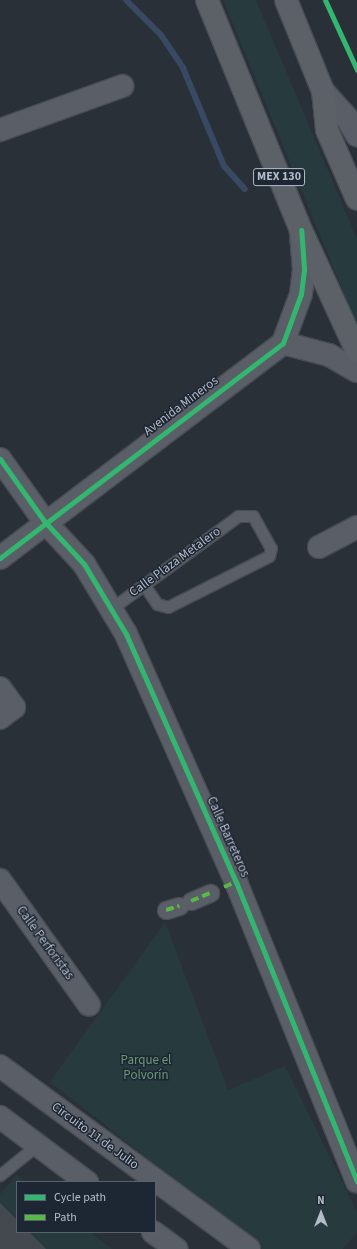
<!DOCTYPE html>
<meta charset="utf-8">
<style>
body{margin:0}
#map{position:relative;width:357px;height:1249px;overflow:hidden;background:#2a3038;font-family:"Source Sans 3",sans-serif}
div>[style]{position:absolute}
.green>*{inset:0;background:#273a3e}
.stream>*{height:6px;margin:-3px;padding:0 3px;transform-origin:3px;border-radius:3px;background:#384963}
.building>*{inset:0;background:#444950}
.roads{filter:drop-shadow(1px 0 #484c53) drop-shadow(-1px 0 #484c53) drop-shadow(0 1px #484c53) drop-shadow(0 -1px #484c53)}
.service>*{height:11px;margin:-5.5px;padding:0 5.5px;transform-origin:5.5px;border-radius:5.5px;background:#5a5e66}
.pedestrian>*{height:17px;margin:-8.5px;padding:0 8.5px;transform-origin:8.5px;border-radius:8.5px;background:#5a5e66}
.minor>*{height:22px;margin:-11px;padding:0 11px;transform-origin:11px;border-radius:11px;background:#5a5e66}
.tertiary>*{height:22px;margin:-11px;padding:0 11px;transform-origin:11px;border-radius:11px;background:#5a5e66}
.primary>*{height:22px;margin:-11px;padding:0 11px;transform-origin:11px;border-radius:11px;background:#5c6168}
.quiet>*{height:4px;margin-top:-2px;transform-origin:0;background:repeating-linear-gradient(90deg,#58b947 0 8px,transparent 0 12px)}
.cycleway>*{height:5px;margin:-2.5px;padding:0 2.5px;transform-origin:2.5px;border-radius:2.5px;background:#33b770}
span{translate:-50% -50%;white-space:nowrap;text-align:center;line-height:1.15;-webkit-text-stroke:3px #1d2633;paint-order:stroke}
.shield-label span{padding:1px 3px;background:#1d2633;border:1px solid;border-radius:3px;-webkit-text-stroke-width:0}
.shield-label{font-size:12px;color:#b4bcc9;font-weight:700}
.street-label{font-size:13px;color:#b4bcc9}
.park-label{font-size:13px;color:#6b9a76}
.legend{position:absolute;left:16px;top:1181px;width:140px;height:52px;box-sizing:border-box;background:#1d2633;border:1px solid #59626f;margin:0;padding:5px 7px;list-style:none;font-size:12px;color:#b4bcc9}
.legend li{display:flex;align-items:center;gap:8px;height:20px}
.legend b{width:20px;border:1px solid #59626f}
.north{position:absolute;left:301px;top:1193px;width:40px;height:40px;-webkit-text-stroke:3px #1d2633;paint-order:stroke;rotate:0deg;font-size:11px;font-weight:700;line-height:16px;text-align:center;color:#b4bcc9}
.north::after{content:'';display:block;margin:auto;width:14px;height:18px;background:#b4bcc9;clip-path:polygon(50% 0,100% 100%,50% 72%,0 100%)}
</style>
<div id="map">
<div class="green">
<i style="clip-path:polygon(223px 0,256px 0,357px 239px,357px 325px)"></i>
<i style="clip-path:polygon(165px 922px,228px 1090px,285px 1066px,357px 1212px,357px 1232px,343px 1249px,262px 1249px,50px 1082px)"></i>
<i style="clip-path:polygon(17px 1175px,26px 1182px,17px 1182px,17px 1232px,90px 1232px,112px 1249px,0 1249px,0 1194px)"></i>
</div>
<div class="stream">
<i style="left:126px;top:0;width:49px;rotate:45deg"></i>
<i style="left:161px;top:35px;width:40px;rotate:56deg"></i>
<i style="left:183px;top:68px;width:106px;rotate:67.3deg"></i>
<i style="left:224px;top:166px;width:31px;rotate:48deg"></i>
</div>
<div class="building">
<i style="clip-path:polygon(0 1203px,17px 1220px,17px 1232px,29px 1232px,46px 1249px,0 1249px)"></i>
</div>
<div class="roads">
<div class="service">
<i style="left:112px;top:608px;width:156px;rotate:-36.1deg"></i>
<i style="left:238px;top:516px;width:15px"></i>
<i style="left:253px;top:516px;width:37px;rotate:61deg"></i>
<i style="left:271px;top:548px;width:8px;rotate:104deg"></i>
<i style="left:269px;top:556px;width:113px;rotate:153.2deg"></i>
<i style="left:168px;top:607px;width:11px;rotate:-165deg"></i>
<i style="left:157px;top:604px;width:23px;rotate:-124deg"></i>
<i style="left:0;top:1175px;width:48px;rotate:-39deg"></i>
</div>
<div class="pedestrian">
<i style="left:191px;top:901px;width:21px;rotate:-23deg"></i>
<i style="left:166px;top:910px;width:14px;rotate:-17deg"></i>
</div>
<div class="minor">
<i style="left:0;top:130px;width:130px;rotate:-19.8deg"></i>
<i style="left:283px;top:343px;width:48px;rotate:14.6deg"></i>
<i style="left:329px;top:355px;width:32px;rotate:30deg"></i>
<i style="left:0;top:459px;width:77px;rotate:54.5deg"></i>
<i style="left:45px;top:522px;width:57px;rotate:47.1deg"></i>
<i style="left:84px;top:564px;width:82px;rotate:59deg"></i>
<i style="left:126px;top:634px;width:271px;rotate:66.1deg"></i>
<i style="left:236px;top:882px;width:323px;rotate:68deg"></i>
<i style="left:319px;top:547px;width:43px;rotate:-27.8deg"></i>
<i style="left:0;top:558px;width:355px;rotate:-37.2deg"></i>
<i style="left:283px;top:343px;width:52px;rotate:-69.8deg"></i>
<i style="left:301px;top:294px;width:25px;rotate:-83deg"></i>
<i style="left:304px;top:269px;width:38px;rotate:-95deg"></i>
<i style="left:0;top:688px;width:24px;rotate:54deg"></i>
<i style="left:14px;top:707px;width:18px;rotate:142deg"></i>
<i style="left:0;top:880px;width:153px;rotate:54.5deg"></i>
<i style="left:0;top:1066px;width:309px;rotate:36.3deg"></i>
<i style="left:0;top:1117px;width:109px;rotate:36.8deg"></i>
<i style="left:153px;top:1232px;width:29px;rotate:36deg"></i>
</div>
<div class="tertiary">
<i style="left:323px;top:91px;width:36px;rotate:48deg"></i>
<i style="left:347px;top:118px;width:20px;rotate:60deg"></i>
</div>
<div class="primary">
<i style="left:207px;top:0;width:248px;rotate:67.8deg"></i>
<i style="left:301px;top:230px;width:134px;rotate:65.3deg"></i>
<i style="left:286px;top:0;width:98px;rotate:67.9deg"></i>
<i style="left:323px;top:91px;width:39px;rotate:84deg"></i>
<i style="left:327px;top:130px;width:75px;rotate:66.5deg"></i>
</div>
</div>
<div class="quiet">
<i style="left:224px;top:887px;width:13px;rotate:-23deg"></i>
<i style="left:191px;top:901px;width:21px;rotate:-23deg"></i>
<i style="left:166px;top:910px;width:14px;rotate:-17deg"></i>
</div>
<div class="cycleway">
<i style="left:325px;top:0;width:77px;rotate:65.4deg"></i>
<i style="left:0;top:459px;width:77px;rotate:54.5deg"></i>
<i style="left:45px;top:522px;width:57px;rotate:47.1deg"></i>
<i style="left:84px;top:564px;width:82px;rotate:59deg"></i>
<i style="left:126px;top:634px;width:271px;rotate:66.1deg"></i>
<i style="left:236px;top:882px;width:323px;rotate:68deg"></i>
<i style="left:0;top:558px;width:355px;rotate:-37.2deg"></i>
<i style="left:283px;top:343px;width:52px;rotate:-69.8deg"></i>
<i style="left:301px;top:294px;width:25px;rotate:-83deg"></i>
<i style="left:304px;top:269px;width:39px;rotate:-94deg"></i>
</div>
<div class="shield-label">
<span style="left:279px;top:177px">MEX 130</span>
</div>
<div class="street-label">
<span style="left:181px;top:406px;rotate:-37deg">Avenida Mineros</span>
<span style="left:175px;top:562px;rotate:-36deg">Calle Plaza Metalero</span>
<span style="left:228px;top:837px;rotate:66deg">Calle Barreteros</span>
<span style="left:45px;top:943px;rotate:54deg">Calle Perforistas</span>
<span style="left:95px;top:1136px;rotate:36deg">Circuito 11 de Julio</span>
</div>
<div class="park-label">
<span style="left:146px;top:1068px">Parque el<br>Polvorín</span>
</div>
<ul class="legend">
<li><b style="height:5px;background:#33b770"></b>Cycle path</li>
<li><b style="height:5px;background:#58b947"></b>Path</li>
</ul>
<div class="north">N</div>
</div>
